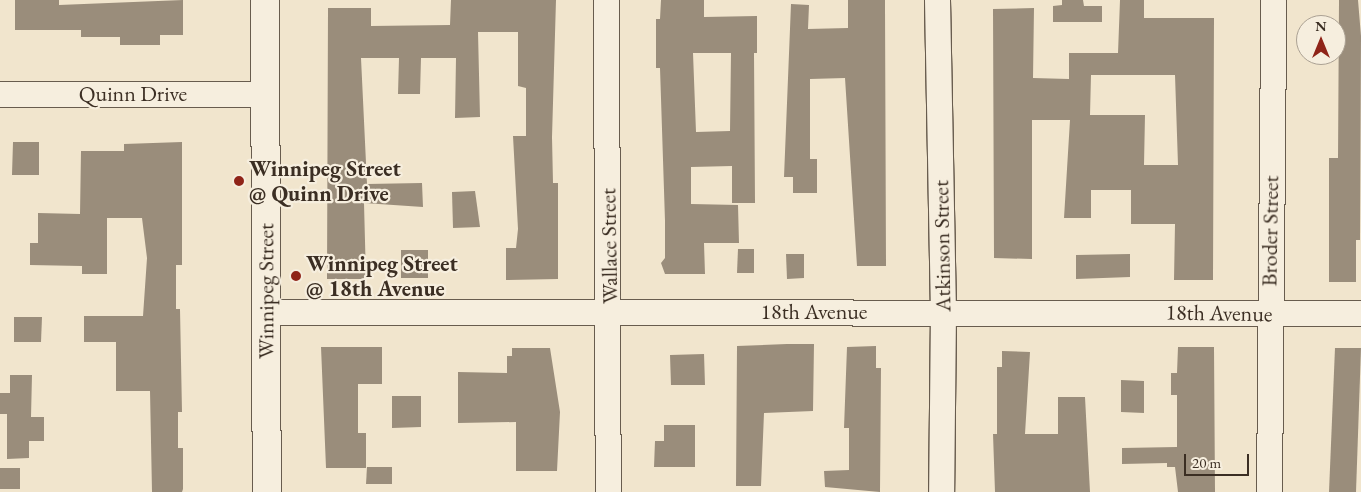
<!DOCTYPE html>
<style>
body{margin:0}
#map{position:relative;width:1361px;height:492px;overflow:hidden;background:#f1e5cd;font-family:"EB Garamond",serif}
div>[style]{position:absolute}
.building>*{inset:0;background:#9a8d7b}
.roads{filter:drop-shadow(1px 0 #685c4e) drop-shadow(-1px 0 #685c4e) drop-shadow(0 1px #685c4e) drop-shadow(0 -1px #685c4e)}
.minor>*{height:25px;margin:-12.5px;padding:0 12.5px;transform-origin:12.5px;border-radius:12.5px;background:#f6eede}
.tertiary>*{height:28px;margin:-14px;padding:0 14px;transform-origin:14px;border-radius:14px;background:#f6eede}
.dots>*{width:14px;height:14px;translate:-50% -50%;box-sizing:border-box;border:2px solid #f6eede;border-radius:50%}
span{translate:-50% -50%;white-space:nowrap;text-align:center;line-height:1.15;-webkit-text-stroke:4.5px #f6eede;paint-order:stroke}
.street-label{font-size:22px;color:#3b2e23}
.poi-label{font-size:22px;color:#3b2e23;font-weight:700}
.left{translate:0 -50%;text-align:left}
.north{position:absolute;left:1296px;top:15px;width:50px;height:50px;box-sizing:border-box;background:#f6eede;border:1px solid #aba193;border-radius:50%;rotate:0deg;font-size:14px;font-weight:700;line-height:20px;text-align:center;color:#3b2e23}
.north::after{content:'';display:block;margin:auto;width:18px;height:22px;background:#8f2418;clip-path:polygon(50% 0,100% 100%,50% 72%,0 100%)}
.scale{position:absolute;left:1184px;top:454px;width:65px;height:22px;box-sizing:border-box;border:2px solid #3b2e23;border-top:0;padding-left:6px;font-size:15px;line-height:18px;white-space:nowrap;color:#3b2e23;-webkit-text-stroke:4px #f6eede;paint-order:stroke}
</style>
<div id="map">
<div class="building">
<i style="clip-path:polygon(15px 0,59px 0,59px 5px,183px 0,183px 35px,160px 35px,160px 45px,120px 45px,120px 37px,81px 37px,81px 30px,15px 30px)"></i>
<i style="clip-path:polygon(451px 0,556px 0,552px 137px,553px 183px,558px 183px,558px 279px,506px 280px,506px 248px,516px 248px,518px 229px,513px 136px,526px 136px,526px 88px,518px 86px,518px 32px,478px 32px,480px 117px,455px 118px,456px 58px,421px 58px,420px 94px,398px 94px,399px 58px,361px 58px,367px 184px,422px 183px,423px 207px,364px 203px,366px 279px,327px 279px,328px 8px,371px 8px,371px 26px,450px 25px)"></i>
<i style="clip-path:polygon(evenodd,661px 0,704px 0,704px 17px,757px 16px,757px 53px,754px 53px,755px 203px,732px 203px,732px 166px,691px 167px,691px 204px,738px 205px,739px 243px,704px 243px,705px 274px,665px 274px,661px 263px,665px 258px,665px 221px,660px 68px,656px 68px,656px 19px,660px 19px,661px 0,693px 53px,731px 53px,730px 131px,696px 132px,693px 53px)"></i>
<i style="clip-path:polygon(848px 0,885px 0,885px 5px,886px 266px,857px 266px,845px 78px,810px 79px,810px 159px,817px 159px,817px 193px,793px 193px,793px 177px,784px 177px,791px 4px,809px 5px,808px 29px,848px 28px)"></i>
<i style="clip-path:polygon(1062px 0,1083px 0,1084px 6px,1102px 6px,1102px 22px,1053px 22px,1053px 6px,1062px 5px)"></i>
<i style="clip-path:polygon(evenodd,1120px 0,1144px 0,1144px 18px,1214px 18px,1213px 280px,1174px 280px,1175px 224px,1131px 224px,1131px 190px,1091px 190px,1091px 218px,1064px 218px,1070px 120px,1032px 120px,1032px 259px,994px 258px,993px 9px,1034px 8px,1033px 78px,1069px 79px,1069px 53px,1118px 53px,1120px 0,1091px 75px,1175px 75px,1178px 165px,1144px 165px,1145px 115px,1090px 115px,1091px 75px)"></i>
<i style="clip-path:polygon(1339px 0,1358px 0,1361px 36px,1360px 240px,1356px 240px,1356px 282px,1329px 282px,1329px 158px,1338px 158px)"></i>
<i style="clip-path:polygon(13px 142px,39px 142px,39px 175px,12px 175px)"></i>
<i style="clip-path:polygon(182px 142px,182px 265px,176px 265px,176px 309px,180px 309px,182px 412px,178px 412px,178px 448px,183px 448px,183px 489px,182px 492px,152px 492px,150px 391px,116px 391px,116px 342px,84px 342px,84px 316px,143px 316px,147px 258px,142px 218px,107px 218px,107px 274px,82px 274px,82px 266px,30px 265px,30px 243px,38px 243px,38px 213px,80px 214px,81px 151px,124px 151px,124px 144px)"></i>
<i style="clip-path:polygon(475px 191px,480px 227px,453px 228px,452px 192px)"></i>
<i style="clip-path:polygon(738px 249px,754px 249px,754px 273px,737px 273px)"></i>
<i style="clip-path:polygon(401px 250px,428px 250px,428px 278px,401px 278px)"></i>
<i style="clip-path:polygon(786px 254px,804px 254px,804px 278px,787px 279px)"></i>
<i style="clip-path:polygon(1130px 254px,1130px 277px,1076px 279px,1076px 255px)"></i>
<i style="clip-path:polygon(14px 317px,42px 317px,41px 342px,14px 342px)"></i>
<i style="clip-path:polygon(787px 344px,814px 344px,813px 411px,764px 413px,761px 486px,736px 486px,737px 346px)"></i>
<i style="clip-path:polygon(876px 346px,876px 368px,881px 368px,880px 492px,825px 487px,824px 471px,849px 470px,849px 428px,844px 428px,847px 347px)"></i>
<i style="clip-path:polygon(321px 347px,382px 347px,382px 384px,358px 384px,358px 433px,366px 433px,366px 468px,326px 468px)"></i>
<i style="clip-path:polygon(1178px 347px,1214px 347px,1215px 492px,1178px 492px,1175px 467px,1167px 467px,1167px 463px,1122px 464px,1122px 448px,1177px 447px,1177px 395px,1171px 395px,1171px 373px,1177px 373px)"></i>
<i style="clip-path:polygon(512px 348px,550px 348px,560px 412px,557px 471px,516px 471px,516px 422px,458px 423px,458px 372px,507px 373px,507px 356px,512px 356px)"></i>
<i style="clip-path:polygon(1335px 348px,1361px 348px,1356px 492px,1329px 492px)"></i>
<i style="clip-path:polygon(1002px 351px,1030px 352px,1025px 434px,1058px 434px,1058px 397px,1085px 397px,1090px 492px,995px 492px,993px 434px,997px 434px,997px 367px,1002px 367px)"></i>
<i style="clip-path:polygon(704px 354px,705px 385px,671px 385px,670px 355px)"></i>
<i style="clip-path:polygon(10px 375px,32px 375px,31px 417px,44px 417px,44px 441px,29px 441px,29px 458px,7px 459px,7px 414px,0 414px,0 393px,10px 393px)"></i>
<i style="clip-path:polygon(1121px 380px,1144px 381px,1144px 413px,1121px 412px)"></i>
<i style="clip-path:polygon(392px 396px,421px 396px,421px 427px,392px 428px)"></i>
<i style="clip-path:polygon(664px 425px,695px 425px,695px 467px,654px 467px,655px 441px,664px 441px)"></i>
<i style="clip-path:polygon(367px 467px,392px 467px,392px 484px,366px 484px)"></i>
<i style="clip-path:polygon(0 468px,20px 468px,20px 489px,0 489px)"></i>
</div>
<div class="roads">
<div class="minor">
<i style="left:606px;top:0;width:492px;rotate:89.8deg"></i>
<i style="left:937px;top:0;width:312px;rotate:88.9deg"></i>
<i style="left:943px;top:312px;width:180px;rotate:90.6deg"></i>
<i style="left:0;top:94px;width:266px"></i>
<i style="left:266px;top:312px;width:1095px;rotate:0.05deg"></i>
<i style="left:1269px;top:492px;width:492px;rotate:-89.5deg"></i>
</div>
<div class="tertiary">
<i style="left:265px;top:0;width:492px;rotate:89.8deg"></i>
</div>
</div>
<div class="dots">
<i style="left:239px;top:181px;background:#8f2418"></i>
<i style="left:296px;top:276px;background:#8f2418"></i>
</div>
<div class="street-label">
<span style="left:133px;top:94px">Quinn Drive</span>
<span style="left:1270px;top:231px;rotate:-89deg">Broder Street</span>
<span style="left:609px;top:246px;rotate:-91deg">Wallace Street</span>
<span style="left:942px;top:246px;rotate:-91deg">Atkinson Street</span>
<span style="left:266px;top:291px;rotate:-90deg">Winnipeg Street</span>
<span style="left:814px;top:312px">18th Avenue</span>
<span style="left:1219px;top:313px;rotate:1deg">18th Avenue</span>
</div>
<div class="poi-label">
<span class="left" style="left:249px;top:181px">Winnipeg Street<br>@ Quinn Drive</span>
<span class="left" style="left:306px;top:276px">Winnipeg Street<br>@ 18th Avenue</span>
</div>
<div class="north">N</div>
<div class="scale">20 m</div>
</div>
